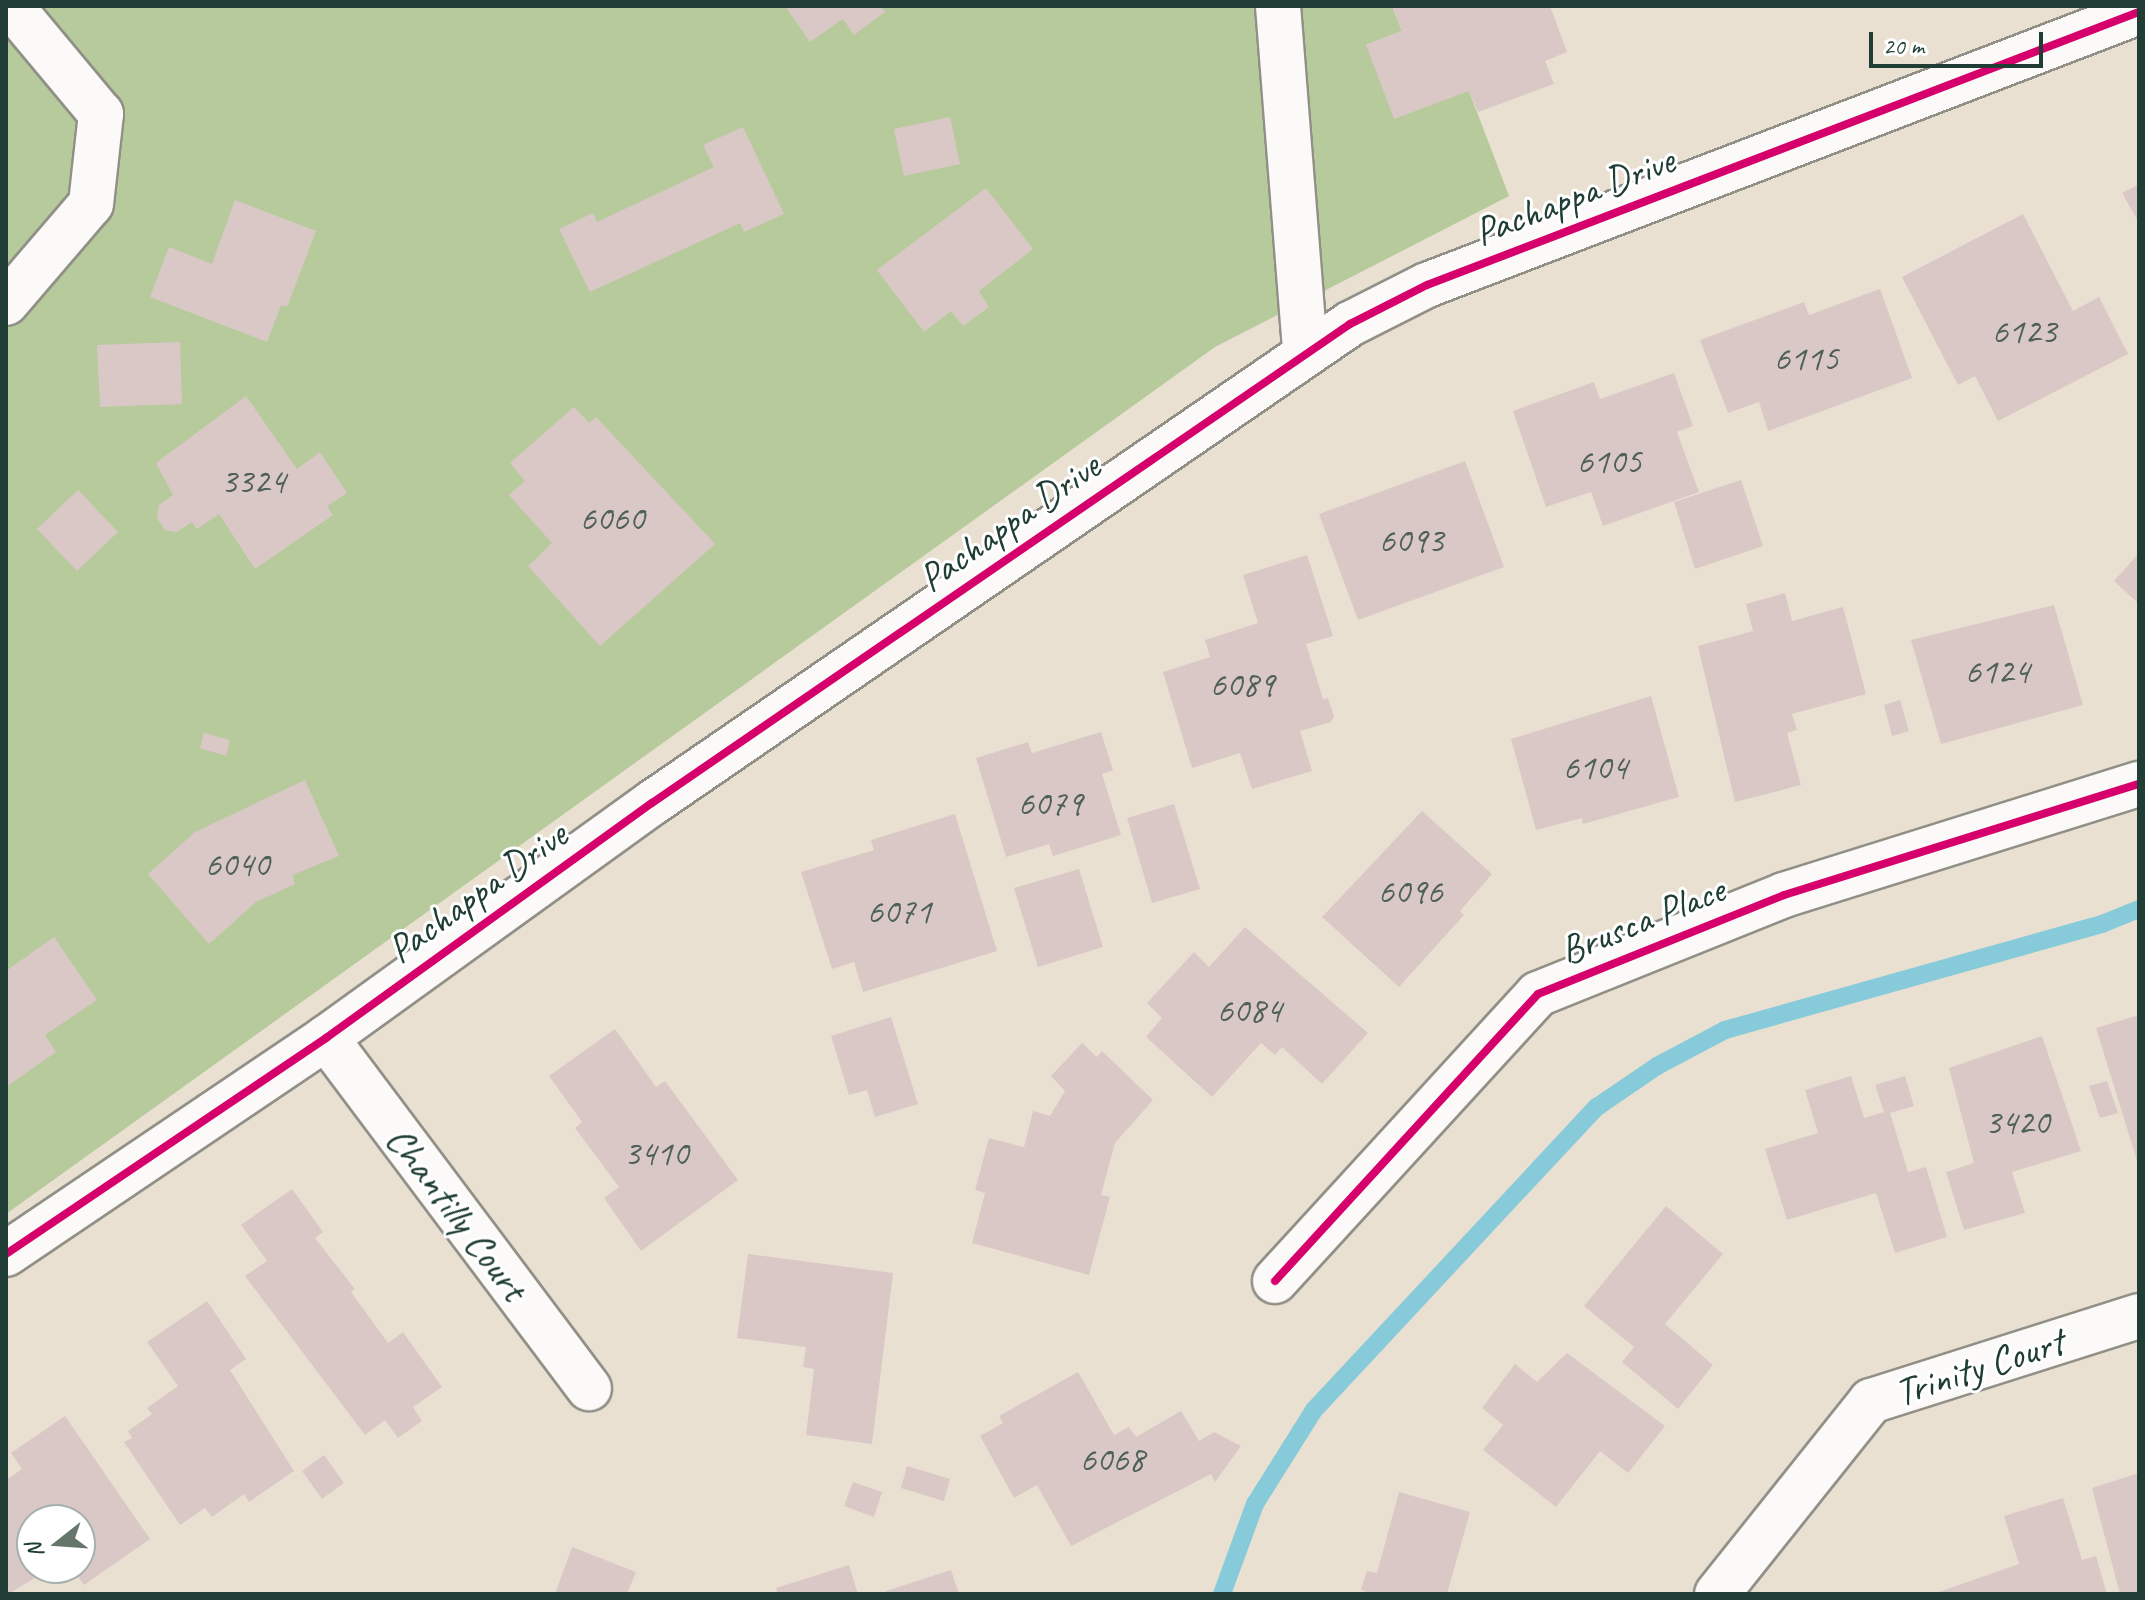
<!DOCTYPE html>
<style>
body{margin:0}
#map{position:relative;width:2145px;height:1600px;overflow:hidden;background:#eae0d2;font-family:Caveat,sans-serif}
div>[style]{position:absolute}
.forest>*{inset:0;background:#b7ca9c}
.stream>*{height:18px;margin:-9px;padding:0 9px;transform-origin:9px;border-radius:9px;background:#87cad9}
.building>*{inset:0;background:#dac8c7}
.roads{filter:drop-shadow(2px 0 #909087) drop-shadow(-2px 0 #909087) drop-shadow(0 2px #909087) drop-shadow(0 -2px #909087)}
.minor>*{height:44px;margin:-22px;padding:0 22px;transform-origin:22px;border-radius:22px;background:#fcfaf8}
.cycleway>*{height:8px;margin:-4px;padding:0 4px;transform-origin:4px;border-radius:4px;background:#d6006c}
span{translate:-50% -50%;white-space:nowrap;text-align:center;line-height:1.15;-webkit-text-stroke:6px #fff;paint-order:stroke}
.number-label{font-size:36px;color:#4e6059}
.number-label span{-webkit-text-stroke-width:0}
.street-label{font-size:40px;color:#1f3d34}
.frame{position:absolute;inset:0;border:8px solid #1f3d34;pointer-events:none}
.north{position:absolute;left:16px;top:1504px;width:80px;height:80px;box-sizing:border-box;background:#fff;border:2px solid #a5b1ae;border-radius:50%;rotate:253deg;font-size:22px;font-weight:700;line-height:32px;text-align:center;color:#1f3d34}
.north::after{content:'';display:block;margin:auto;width:28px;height:36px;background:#66766b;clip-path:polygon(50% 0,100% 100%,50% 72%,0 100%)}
.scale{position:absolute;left:1869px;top:32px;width:174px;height:36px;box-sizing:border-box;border:4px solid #1f3d34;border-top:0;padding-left:10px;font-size:24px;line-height:28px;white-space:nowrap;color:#1f3d34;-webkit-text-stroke:6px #fff;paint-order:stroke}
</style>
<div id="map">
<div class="forest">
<i style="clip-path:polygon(6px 6px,1392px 6px,1402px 31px,1366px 45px,1469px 91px,1509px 196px,1215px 347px,6px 1214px)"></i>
</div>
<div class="stream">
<i style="left:1222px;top:1594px;width:96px;rotate:-69.9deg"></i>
<i style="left:1255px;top:1504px;width:111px;rotate:-57.9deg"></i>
<i style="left:1314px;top:1410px;width:415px;rotate:-47deg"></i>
<i style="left:1597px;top:1107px;width:73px;rotate:-34.3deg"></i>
<i style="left:1657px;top:1066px;width:77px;rotate:-27.9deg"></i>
<i style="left:1725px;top:1030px;width:392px;rotate:-15.7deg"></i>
<i style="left:2102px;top:924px;width:40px;rotate:-22deg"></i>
</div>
<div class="building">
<i style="clip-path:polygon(785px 6px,881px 6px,885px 12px,854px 35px,843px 19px,810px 42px)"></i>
<i style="clip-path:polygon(1392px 6px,1550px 6px,1567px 52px,1545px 61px,1554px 84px,1478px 112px,1469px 91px,1394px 119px,1366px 45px,1402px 31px)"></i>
<i style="clip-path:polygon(950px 117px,960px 164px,904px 176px,894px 129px)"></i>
<i style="clip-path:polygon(743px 127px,784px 214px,744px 232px,740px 223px,590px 292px,559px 229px,593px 213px,597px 222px,714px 167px,703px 145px)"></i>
<i style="clip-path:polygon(2139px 184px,2139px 223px,2122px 193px)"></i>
<i style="clip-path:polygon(986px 188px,1033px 249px,979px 291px,989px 307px,963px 326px,951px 311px,924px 332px,877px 270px)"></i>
<i style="clip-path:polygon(235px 200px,316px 231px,287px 307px,281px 305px,267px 342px,150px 297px,169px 247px,212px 264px)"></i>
<i style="clip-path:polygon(2023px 214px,2073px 311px,2099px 297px,2128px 354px,1998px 421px,1975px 376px,1958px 385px,1902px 277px)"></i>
<i style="clip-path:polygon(1880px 289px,1912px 378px,1768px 431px,1759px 402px,1728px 413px,1700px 340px,1804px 302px,1809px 315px)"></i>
<i style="clip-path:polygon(180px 342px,182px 404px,100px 407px,97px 345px)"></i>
<i style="clip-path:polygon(1674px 373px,1693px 426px,1677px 432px,1699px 492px,1603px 526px,1591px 492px,1546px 507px,1513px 411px,1594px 382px,1600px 399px)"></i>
<i style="clip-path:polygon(246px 396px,297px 469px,320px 452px,347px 493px,327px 506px,333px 515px,255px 569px,219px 514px,197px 529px,192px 522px,177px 532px,165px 530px,157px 518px,159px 505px,173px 495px,156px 463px)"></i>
<i style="clip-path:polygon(574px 407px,589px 423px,596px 417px,715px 544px,600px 646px,528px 566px,552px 543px,509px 495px,525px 481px,510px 463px)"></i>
<i style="clip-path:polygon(1465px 461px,1504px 567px,1358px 620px,1319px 514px)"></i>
<i style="clip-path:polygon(1741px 480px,1763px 546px,1695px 569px,1674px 502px)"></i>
<i style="clip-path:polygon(78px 490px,118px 532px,77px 571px,37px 529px)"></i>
<i style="clip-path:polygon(2139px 553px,2139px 604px,2114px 581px)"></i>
<i style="clip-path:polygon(1307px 555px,1333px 636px,1306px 644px,1323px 699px,1328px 698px,1334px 716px,1331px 722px,1300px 731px,1312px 771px,1252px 789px,1240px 753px,1192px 768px,1163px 672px,1210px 657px,1205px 640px,1258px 623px,1243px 575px)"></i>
<i style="clip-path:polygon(1785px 593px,1792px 621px,1843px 607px,1866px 694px,1792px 714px,1797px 730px,1787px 733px,1801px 785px,1735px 802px,1698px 646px,1753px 631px,1746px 604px)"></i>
<i style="clip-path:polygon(2054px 605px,2083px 705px,1941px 744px,1911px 640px)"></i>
<i style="clip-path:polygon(1651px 696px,1679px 797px,1583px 824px,1582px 818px,1536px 830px,1511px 739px)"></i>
<i style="clip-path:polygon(1900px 700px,1909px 731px,1892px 736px,1884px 705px)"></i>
<i style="clip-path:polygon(1101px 732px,1113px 770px,1102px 774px,1121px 835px,1053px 856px,1049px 844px,1006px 857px,976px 758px,1028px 742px,1032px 753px)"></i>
<i style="clip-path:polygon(204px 733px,230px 740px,226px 756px,200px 748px)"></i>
<i style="clip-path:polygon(305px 780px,339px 856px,292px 875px,295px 884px,256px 902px,209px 944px,148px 874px,195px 832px)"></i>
<i style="clip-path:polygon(1174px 804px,1200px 889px,1152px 903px,1127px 818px)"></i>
<i style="clip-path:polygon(1422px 811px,1492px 874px,1460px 911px,1464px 915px,1399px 987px,1322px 917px)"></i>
<i style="clip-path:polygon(955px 814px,997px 951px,863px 992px,854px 962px,832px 969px,801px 872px,874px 850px,871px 840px)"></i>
<i style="clip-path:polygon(1079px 869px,1103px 947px,1038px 967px,1014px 888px)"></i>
<i style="clip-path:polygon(1245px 927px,1368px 1033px,1322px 1084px,1282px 1047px,1275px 1055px,1261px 1043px,1212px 1097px,1146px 1037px,1162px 1018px,1147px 1003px,1194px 952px,1209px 967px)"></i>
<i style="clip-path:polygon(54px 937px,97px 1000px,45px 1035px,56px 1052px,6px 1087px,6px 971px)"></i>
<i style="clip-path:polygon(2139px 1015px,2139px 1164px,2138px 1164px,2096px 1028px)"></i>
<i style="clip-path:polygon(891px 1017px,918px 1104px,875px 1117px,867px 1090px,849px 1095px,831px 1036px)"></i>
<i style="clip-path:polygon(615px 1029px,656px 1087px,665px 1081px,738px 1180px,641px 1251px,604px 1198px,619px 1187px,575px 1128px,582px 1122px,549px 1076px)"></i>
<i style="clip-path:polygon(2042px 1036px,2081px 1151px,2012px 1172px,2025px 1213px,1964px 1230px,1946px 1172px,1974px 1163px,1949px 1068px)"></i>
<i style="clip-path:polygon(1082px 1043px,1097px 1057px,1102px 1051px,1153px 1100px,1115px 1143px,1101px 1195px,1110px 1197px,1089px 1275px,972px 1243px,985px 1193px,975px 1190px,989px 1138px,1024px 1147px,1033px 1111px,1050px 1116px,1065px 1091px,1051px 1076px)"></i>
<i style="clip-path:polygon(1851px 1076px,1864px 1118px,1884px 1112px,1875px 1085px,1905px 1076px,1914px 1106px,1890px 1113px,1908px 1172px,1926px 1167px,1947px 1237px,1895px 1253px,1876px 1193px,1787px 1220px,1765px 1149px,1818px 1133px,1805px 1090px)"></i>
<i style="clip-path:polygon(2107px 1081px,2118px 1113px,2100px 1118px,2089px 1086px)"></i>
<i style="clip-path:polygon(292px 1189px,323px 1232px,315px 1238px,355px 1289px,351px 1292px,388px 1343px,403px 1332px,442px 1387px,413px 1407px,422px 1421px,398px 1438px,385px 1420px,365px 1435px,245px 1276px,267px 1261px,241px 1225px)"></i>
<i style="clip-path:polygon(1666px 1206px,1723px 1254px,1665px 1324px,1713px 1365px,1678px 1409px,1622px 1362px,1634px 1347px,1584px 1306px)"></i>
<i style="clip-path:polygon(748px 1254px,893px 1273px,872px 1444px,806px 1435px,814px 1369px,803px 1367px,806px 1347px,737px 1338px)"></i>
<i style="clip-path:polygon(207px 1301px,246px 1359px,230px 1370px,294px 1471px,249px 1502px,244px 1494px,212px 1517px,205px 1508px,180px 1525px,124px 1442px,132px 1438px,128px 1431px,152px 1414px,147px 1408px,178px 1386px,147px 1342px)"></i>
<i style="clip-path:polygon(1567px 1353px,1665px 1426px,1628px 1473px,1600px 1451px,1556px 1507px,1483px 1450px,1503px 1425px,1482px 1408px,1515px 1364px,1537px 1382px)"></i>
<i style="clip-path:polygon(1078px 1372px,1114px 1435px,1129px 1427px,1136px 1437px,1181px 1411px,1199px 1441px,1214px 1432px,1241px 1446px,1215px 1482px,1211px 1474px,1071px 1546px,1037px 1485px,1014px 1498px,980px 1436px,1003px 1423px,999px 1416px)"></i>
<i style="clip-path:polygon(65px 1416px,150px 1539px,84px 1585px,72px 1568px,80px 1568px,80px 1520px,32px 1520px,32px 1568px,52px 1568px,8px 1594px,6px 1480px,22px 1469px,11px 1453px)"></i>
<i style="clip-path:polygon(324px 1455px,344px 1483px,322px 1499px,302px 1471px)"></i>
<i style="clip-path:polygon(907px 1466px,950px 1479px,944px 1501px,901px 1488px)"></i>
<i style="clip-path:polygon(2139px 1473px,2139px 1594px,2120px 1594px,2092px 1488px)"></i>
<i style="clip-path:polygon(853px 1482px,882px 1492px,874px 1517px,844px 1506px)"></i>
<i style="clip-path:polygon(1399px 1492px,1470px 1512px,1447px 1594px,1369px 1594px,1361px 1589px,1367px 1571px,1377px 1573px)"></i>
<i style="clip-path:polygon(2063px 1498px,2082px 1560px,2096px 1556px,2107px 1594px,1933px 1594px,2019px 1564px,2004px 1516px)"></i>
<i style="clip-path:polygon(572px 1547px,636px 1572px,627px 1594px,555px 1594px)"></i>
<i style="clip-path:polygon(849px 1565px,858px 1594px,778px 1594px,776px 1588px)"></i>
<i style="clip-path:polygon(951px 1570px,959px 1594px,886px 1594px,886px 1591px)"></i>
</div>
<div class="roads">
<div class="minor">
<i style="left:1278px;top:6px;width:346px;rotate:85.5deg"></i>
<i style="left:6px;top:303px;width:130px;rotate:-49.4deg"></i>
<i style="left:91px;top:204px;width:91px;rotate:-83.7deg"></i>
<i style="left:101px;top:114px;width:141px;rotate:-129.8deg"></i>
<i style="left:326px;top:1038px;width:438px;rotate:53.1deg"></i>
<i style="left:6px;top:1254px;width:386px;rotate:-34deg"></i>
<i style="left:326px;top:1038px;width:402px;rotate:-35.8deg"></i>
<i style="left:652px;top:803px;width:847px;rotate:-34.46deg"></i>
<i style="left:1350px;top:324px;width:86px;rotate:-26.9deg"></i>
<i style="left:1427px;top:285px;width:763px;rotate:-20.98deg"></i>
<i style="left:1275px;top:1281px;width:389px;rotate:-47.5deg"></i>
<i style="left:1538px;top:994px;width:265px;rotate:-21.9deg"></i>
<i style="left:1784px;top:895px;width:372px;rotate:-17.4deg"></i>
<i style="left:1717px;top:1594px;width:247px;rotate:-51.4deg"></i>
<i style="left:1871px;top:1401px;width:281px;rotate:-17.6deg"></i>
</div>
</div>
<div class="cycleway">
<i style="left:6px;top:1254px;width:386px;rotate:-34deg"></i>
<i style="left:326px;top:1038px;width:402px;rotate:-35.8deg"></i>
<i style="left:652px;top:803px;width:847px;rotate:-34.46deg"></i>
<i style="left:1350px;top:324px;width:86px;rotate:-26.9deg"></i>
<i style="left:1427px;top:285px;width:763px;rotate:-20.98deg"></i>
<i style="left:1275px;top:1281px;width:389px;rotate:-47.5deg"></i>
<i style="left:1538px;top:994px;width:265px;rotate:-21.9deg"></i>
<i style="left:1784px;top:895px;width:372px;rotate:-17.4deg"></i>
</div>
<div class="number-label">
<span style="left:2024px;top:332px">6123</span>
<span style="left:1806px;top:359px">6115</span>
<span style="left:1609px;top:462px">6105</span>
<span style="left:253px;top:482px">3324</span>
<span style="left:612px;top:519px">6060</span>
<span style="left:1411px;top:541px">6093</span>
<span style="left:1997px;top:672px">6124</span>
<span style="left:1242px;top:685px">6089</span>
<span style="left:1595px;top:768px">6104</span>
<span style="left:1050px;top:804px">6079</span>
<span style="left:237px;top:865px">6040</span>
<span style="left:1410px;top:892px">6096</span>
<span style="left:899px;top:912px">6071</span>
<span style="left:1249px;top:1011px">6084</span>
<span style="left:2017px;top:1123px">3420</span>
<span style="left:656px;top:1154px">3410</span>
<span style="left:1112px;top:1460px">6068</span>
</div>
<div class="street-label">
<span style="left:1574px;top:196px;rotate:-21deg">Pachappa Drive</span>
<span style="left:1009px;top:522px;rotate:-35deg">Pachappa Drive</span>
<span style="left:477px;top:892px;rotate:-36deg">Pachappa Drive</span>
<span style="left:1642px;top:920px;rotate:-22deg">Brusca Place</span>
<span style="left:457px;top:1213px;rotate:53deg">Chantilly Court</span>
<span style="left:1979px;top:1367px;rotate:-18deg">Trinity Court</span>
</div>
<div class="frame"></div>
<div class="north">N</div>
<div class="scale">20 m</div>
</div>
